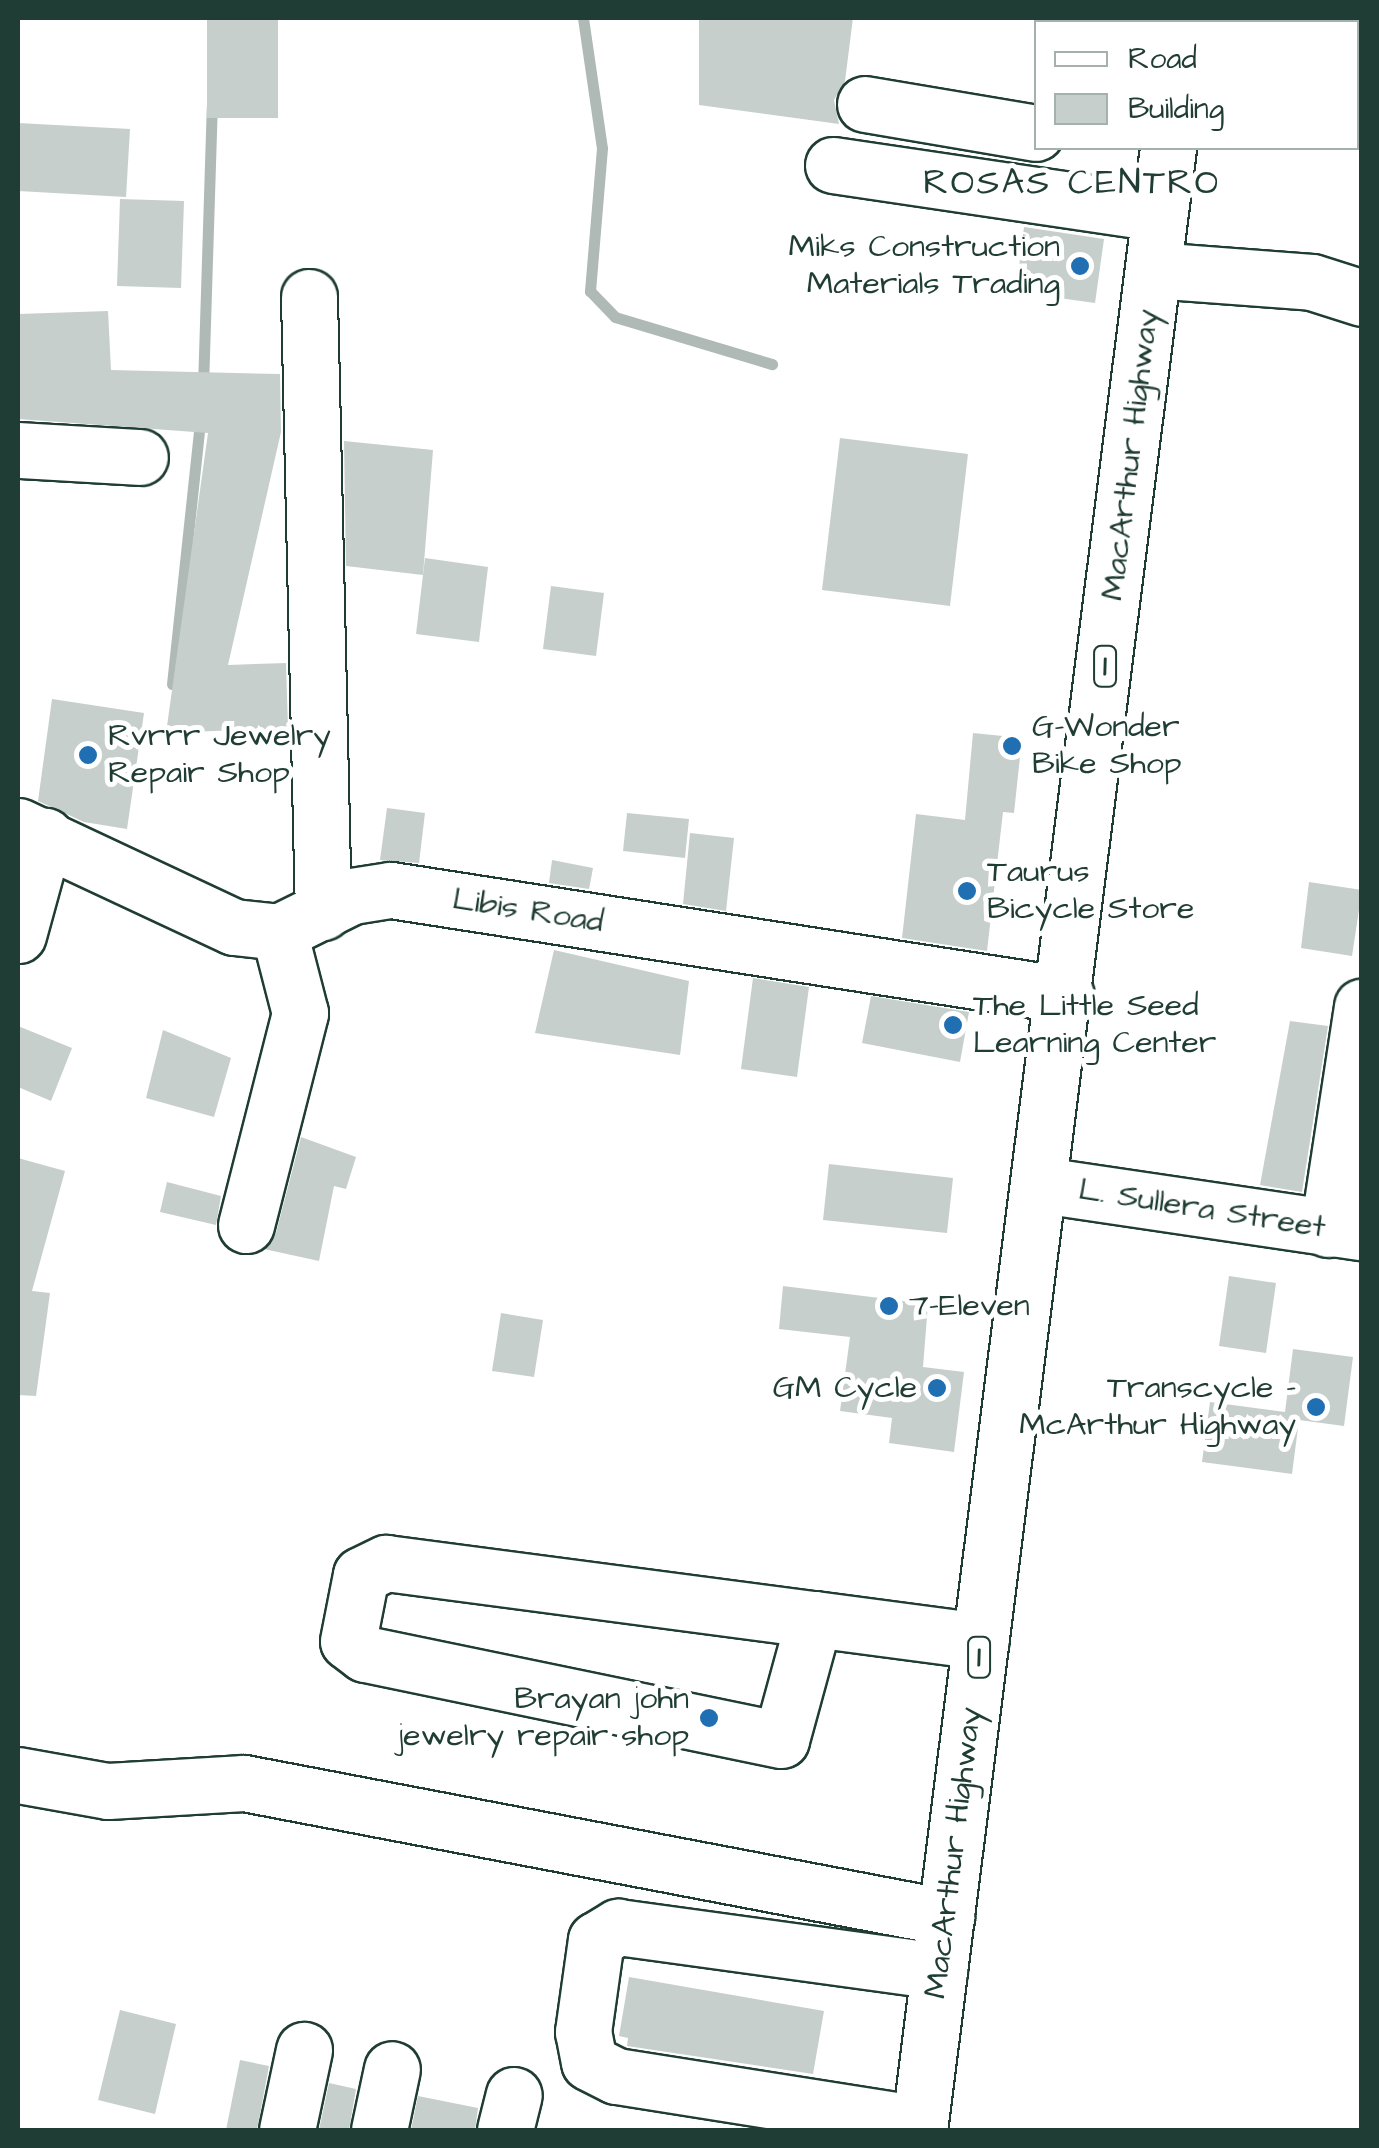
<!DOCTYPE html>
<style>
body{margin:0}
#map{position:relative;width:1379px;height:2148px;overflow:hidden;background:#fff;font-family:"Architects Daughter",sans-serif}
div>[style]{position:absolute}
.stream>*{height:11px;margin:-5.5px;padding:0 5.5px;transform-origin:5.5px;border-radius:5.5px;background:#afbab7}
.building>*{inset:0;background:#c7cfcc}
.roads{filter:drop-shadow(2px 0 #1f3d34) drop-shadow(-2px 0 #1f3d34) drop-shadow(0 2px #1f3d34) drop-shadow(0 -2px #1f3d34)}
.minor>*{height:55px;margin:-27.5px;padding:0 27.5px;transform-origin:27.5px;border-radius:27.5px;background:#fff}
.highway>*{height:55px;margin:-27.5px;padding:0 27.5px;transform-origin:27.5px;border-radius:27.5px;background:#fff}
.dots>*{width:28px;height:28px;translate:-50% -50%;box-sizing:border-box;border:5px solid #fff;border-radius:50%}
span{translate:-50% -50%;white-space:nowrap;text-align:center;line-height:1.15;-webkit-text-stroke:10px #fff;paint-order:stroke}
.shield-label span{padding:2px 8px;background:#fff;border:2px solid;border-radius:8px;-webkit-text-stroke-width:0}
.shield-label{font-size:30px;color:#1f3d34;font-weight:700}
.poi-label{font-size:32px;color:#1f3d34}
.right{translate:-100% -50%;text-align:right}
.left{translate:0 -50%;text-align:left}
.street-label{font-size:32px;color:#1f3d34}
.neighbourhood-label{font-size:35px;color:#1f3d34;letter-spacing:2.5px}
.frame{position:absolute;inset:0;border:20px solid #1f3d34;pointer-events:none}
.legend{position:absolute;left:1034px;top:20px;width:325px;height:130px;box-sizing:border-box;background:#fff;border:2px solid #a5b1ae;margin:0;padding:12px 18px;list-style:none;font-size:30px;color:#1f3d34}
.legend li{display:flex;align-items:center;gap:20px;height:50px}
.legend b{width:50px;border:2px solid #a5b1ae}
</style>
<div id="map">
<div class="stream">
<i style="left:583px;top:18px;width:131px;rotate:81.7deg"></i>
<i style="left:602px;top:148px;width:144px;rotate:94.8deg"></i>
<i style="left:590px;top:291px;width:36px;rotate:46deg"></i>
<i style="left:615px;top:317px;width:164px;rotate:16.7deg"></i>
<i style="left:203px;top:387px;width:282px;rotate:-88.2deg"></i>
<i style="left:172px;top:684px;width:265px;rotate:-83.9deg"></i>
</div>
<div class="building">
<i style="clip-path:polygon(207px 18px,278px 18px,278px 118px,207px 118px)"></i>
<i style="clip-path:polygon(699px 18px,853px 18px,845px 81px,834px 100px,839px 124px,699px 105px)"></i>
<i style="clip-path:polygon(18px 123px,130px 129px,126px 197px,18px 191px)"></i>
<i style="clip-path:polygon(120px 199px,184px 201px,181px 288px,117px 286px)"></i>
<i style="clip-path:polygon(1024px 227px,1104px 239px,1095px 303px,1016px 292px)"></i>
<i style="clip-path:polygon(108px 311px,111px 370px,280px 374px,281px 432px,228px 665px,286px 663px,288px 728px,166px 733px,208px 433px,18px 419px,18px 314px)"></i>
<i style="clip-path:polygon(840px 438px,968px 454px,950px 606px,822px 590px)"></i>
<i style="clip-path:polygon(344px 441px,433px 450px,423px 575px,346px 566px)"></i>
<i style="clip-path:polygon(425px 558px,488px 567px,479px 642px,416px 634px)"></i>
<i style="clip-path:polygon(551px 586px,604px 593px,596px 656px,543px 649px)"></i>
<i style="clip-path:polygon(52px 699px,144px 713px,127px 829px,84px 822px,38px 801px)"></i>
<i style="clip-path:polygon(973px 733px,1022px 738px,1014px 813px,1003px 812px,987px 951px,902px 938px,916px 814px,965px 820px)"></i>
<i style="clip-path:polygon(387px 808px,425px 813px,419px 863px,380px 860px)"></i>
<i style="clip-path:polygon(627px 813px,689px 819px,685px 858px,623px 851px)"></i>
<i style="clip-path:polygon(690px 833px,734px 838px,726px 911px,683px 904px)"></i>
<i style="clip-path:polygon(552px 860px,593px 868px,589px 889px,549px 883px)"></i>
<i style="clip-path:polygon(1309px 882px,1362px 890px,1352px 956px,1301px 948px)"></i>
<i style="clip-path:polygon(554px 950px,689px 981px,680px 1055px,535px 1033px)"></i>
<i style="clip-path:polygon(753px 978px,809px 987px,797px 1077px,741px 1069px)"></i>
<i style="clip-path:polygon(871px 996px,969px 1012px,960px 1062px,862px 1043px)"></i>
<i style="clip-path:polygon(1290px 1021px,1328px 1026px,1302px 1192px,1260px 1185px)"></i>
<i style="clip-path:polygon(18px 1026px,72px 1048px,51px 1101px,18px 1087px)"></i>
<i style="clip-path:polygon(163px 1030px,231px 1058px,214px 1117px,146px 1098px)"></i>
<i style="clip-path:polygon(301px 1137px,356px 1157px,346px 1189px,334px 1186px,319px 1261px,264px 1249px,276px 1233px)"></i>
<i style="clip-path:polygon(18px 1158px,65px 1171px,32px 1291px,50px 1293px,36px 1396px,18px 1395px)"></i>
<i style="clip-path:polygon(829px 1164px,953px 1178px,947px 1233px,823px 1220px)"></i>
<i style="clip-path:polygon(167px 1182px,221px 1196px,216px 1225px,160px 1212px)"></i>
<i style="clip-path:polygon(1229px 1276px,1276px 1283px,1266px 1353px,1219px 1346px)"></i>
<i style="clip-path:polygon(783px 1286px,928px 1304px,923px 1367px,964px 1372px,954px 1452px,889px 1443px,892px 1418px,840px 1411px,850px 1337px,779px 1329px)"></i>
<i style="clip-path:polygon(501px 1313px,543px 1320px,534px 1377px,492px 1371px)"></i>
<i style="clip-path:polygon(1293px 1349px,1353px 1357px,1344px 1426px,1299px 1420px,1292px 1474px,1202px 1462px,1210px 1402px,1285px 1412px)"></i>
<i style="clip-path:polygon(629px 1977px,824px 2011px,813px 2074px,627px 2046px,628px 2038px,619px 2036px)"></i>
<i style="clip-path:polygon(120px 2010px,176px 2024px,155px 2114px,98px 2100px)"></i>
<i style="clip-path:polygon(240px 2060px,269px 2066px,257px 2130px,226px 2130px)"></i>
<i style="clip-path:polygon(329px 2083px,356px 2089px,349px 2130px,319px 2130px)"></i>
<i style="clip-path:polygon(418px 2096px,478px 2108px,475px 2130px,411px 2130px)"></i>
</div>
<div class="roads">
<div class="minor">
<i style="left:865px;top:104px;width:173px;rotate:9.6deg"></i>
<i style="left:833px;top:165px;width:330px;rotate:8.4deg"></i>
<i style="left:1153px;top:270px;width:159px;rotate:4.3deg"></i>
<i style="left:1312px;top:282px;width:52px;rotate:17.7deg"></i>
<i style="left:309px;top:297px;width:615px;rotate:88.7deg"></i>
<i style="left:18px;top:450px;width:122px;rotate:3.3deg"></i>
<i style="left:18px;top:826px;width:238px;rotate:25.1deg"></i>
<i style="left:234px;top:927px;width:45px;rotate:6.3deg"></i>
<i style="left:279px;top:932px;width:81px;rotate:-26.3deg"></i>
<i style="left:352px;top:896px;width:39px;rotate:-9deg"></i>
<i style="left:391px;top:890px;width:683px;rotate:8.84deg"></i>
<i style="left:18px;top:935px;width:103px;rotate:-74.7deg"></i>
<i style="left:1042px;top:1185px;width:323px;rotate:8.4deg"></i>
<i style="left:246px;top:1225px;width:219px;rotate:-75.7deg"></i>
<i style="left:300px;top:1013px;width:84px;rotate:-104.5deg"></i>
<i style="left:1328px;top:1229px;width:225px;rotate:-81.3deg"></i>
<i style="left:814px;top:1619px;width:125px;rotate:105.3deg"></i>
<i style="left:781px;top:1740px;width:425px;rotate:-168.3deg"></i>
<i style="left:365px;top:1654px;width:21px;rotate:-143deg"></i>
<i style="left:348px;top:1641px;width:67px;rotate:-78.9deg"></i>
<i style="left:361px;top:1575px;width:28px;rotate:-26deg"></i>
<i style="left:386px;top:1563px;width:432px;rotate:7.5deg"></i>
<i style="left:814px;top:1619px;width:168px;rotate:7.5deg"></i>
<i style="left:18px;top:1775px;width:91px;rotate:10.1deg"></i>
<i style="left:108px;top:1791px;width:136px;rotate:-3.4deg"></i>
<i style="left:244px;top:1783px;width:715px;rotate:10.81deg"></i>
<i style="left:920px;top:2124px;width:308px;rotate:-171deg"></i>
<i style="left:616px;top:2076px;width:30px;rotate:-153deg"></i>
<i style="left:589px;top:2062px;width:31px;rotate:-101deg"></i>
<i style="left:583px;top:2032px;width:93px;rotate:-82deg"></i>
<i style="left:596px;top:1940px;width:26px;rotate:-31deg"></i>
<i style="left:618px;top:1927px;width:324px;rotate:7.8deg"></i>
<i style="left:287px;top:2130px;width:82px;rotate:-78deg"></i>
<i style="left:379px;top:2130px;width:62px;rotate:-78deg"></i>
<i style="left:505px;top:2130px;width:36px;rotate:-76deg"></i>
</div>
<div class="highway">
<i style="left:1186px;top:22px;width:4px;rotate:-90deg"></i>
<i style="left:919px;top:2130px;width:1998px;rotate:-82.84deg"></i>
</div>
</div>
<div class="dots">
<i style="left:1080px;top:266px;background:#1f6fb2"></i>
<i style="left:1012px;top:746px;background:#1f6fb2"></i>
<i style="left:88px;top:755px;background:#1f6fb2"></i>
<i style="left:967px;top:891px;background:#1f6fb2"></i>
<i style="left:953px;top:1025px;background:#1f6fb2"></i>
<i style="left:889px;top:1306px;background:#1f6fb2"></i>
<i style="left:937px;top:1388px;background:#1f6fb2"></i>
<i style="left:1316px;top:1407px;background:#1f6fb2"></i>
<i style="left:709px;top:1718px;background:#1f6fb2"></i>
</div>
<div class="shield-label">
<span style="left:1105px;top:666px">1</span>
<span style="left:979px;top:1657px">1</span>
</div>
<div class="poi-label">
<span class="right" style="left:1060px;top:266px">Miks Construction<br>Materials Trading</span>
<span class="left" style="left:1032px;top:746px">G-Wonder<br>Bike Shop</span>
<span class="left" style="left:108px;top:755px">Rvrrr Jewelry<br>Repair Shop</span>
<span class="left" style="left:987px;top:891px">Taurus<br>Bicycle Store</span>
<span class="left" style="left:973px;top:1025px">The Little Seed<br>Learning Center</span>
<span class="left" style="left:909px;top:1306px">7-Eleven</span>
<span class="right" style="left:917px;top:1388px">GM Cycle</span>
<span class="right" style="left:1296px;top:1407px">Transcycle -<br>McArthur Highway</span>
<span class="right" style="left:689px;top:1718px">Brayan john<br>jewelry repair shop</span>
</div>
<div class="street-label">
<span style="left:1131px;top:455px;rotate:-83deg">MacArthur Highway</span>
<span style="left:528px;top:911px;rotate:9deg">Libis Road</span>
<span style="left:1202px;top:1209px;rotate:9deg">L. Sullera Street</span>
<span style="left:954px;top:1853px;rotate:-83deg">MacArthur Highway</span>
</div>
<div class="neighbourhood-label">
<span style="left:1072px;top:183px">ROSAS CENTRO</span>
</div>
<div class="frame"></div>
<ul class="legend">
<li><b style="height:12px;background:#fff"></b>Road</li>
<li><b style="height:28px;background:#c7cfcc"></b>Building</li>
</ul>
</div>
